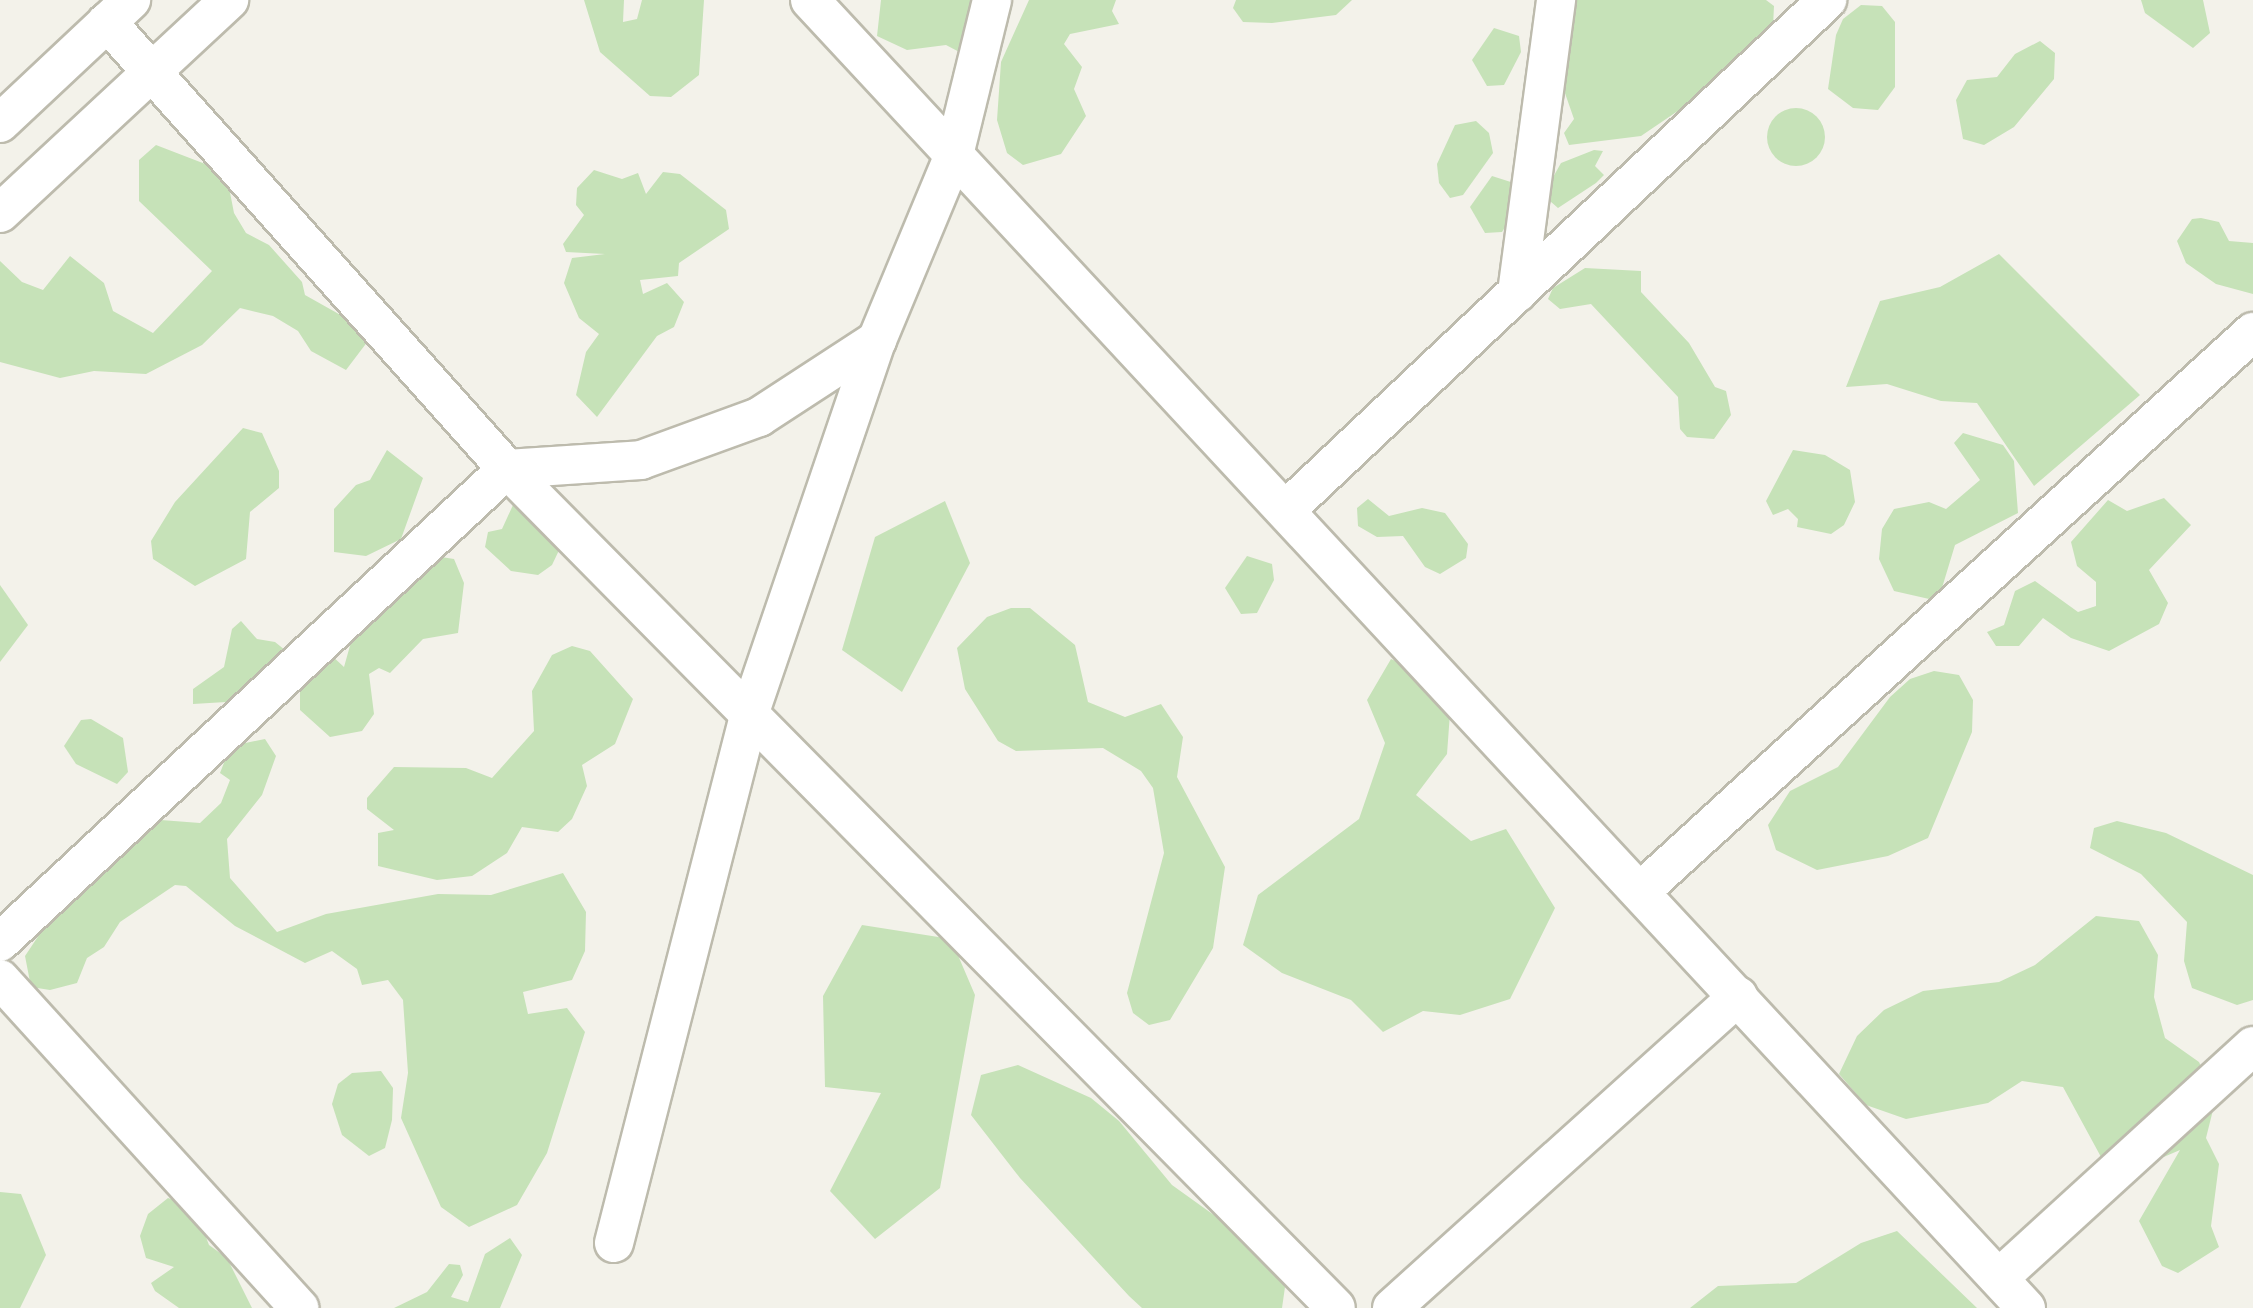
<!DOCTYPE html>
<style>
body{margin:0}
#map{position:relative;width:2253px;height:1308px;overflow:hidden;background:#f3f2ea;font-family:"PT Sans Narrow",sans-serif}
div>[style]{position:absolute}
.green>*{inset:0;background:#c6e2b8}
.round{border-radius:50%}
.roads{filter:drop-shadow(2px 0 #bdbbad) drop-shadow(-2px 0 #bdbbad) drop-shadow(0 2px #bdbbad) drop-shadow(0 -2px #bdbbad)}
.street>*{height:38px;margin:-19px;padding:0 19px;transform-origin:19px;border-radius:19px;background:#fff}
span{translate:-50% -50%;white-space:nowrap;text-align:center;line-height:1.15;-webkit-text-stroke:7px #fff;paint-order:stroke}
</style>
<div id="map">
<div class="green">
<i style="clip-path:polygon(584px 0,624px 0,623px 22px,637px 19px,642px 0,704px 0,699px 75px,671px 97px,650px 96px,600px 52px)"></i>
<i style="clip-path:polygon(881px 0,977px 0,967px 56px,946px 45px,907px 50px,877px 36px)"></i>
<i style="clip-path:polygon(1029px 0,1116px 0,1112px 11px,1119px 24px,1070px 34px,1064px 44px,1082px 67px,1074px 89px,1086px 116px,1061px 154px,1023px 165px,1007px 153px,997px 120px,1001px 62px)"></i>
<i style="clip-path:polygon(1236px 0,1352px 0,1336px 15px,1272px 23px,1243px 22px,1233px 8px)"></i>
<i style="clip-path:polygon(1570px 0,1766px 0,1774px 6px,1772px 47px,1641px 136px,1569px 145px,1564px 133px,1574px 119px,1552px 56px)"></i>
<i style="clip-path:polygon(2141px 0,2203px 0,2210px 33px,2193px 48px,2145px 13px)"></i>
<i style="clip-path:polygon(1861px 5px,1882px 6px,1895px 22px,1895px 87px,1878px 110px,1853px 108px,1828px 89px,1836px 35px,1843px 19px)"></i>
<i style="clip-path:polygon(1494px 28px,1519px 36px,1521px 52px,1504px 85px,1487px 86px,1472px 60px)"></i>
<i style="clip-path:polygon(2040px 41px,2055px 53px,2054px 79px,2014px 127px,1984px 145px,1963px 139px,1956px 100px,1967px 80px,1997px 77px,2015px 54px)"></i>
<i class="round" style="left:1767px;top:108px;width:58px;height:58px"></i>
<i style="clip-path:polygon(1476px 121px,1489px 133px,1493px 153px,1463px 195px,1450px 198px,1439px 183px,1437px 164px,1455px 125px)"></i>
<i style="clip-path:polygon(156px 145px,226px 172px,234px 213px,246px 233px,269px 245px,302px 282px,305px 295px,353px 322px,368px 341px,346px 370px,311px 351px,298px 331px,273px 316px,240px 308px,202px 345px,146px 374px,94px 371px,60px 378px,0 362px,0 261px,22px 282px,43px 290px,70px 256px,104px 283px,113px 311px,153px 333px,212px 271px,139px 201px,139px 160px)"></i>
<i style="clip-path:polygon(1594px 150px,1603px 151px,1595px 166px,1604px 175px,1596px 183px,1558px 208px,1543px 195px,1561px 163px)"></i>
<i style="clip-path:polygon(594px 170px,622px 179px,638px 173px,646px 194px,663px 172px,680px 174px,726px 210px,729px 229px,679px 263px,678px 276px,640px 280px,643px 294px,667px 283px,684px 302px,674px 327px,657px 336px,597px 417px,576px 395px,586px 352px,599px 334px,579px 318px,564px 283px,572px 258px,605px 254px,566px 252px,563px 244px,584px 215px,576px 205px,577px 188px)"></i>
<i style="clip-path:polygon(1492px 176px,1517px 184px,1513px 215px,1502px 232px,1485px 233px,1470px 207px)"></i>
<i style="clip-path:polygon(2201px 218px,2219px 222px,2229px 241px,2253px 243px,2253px 294px,2216px 284px,2186px 263px,2177px 241px,2192px 219px)"></i>
<i style="clip-path:polygon(1999px 254px,2140px 395px,2034px 486px,1977px 403px,1941px 401px,1887px 384px,1846px 387px,1880px 301px,1940px 287px)"></i>
<i style="clip-path:polygon(1585px 268px,1641px 271px,1641px 292px,1689px 343px,1715px 387px,1726px 391px,1731px 415px,1714px 439px,1687px 437px,1680px 429px,1678px 397px,1591px 304px,1560px 309px,1548px 299px,1553px 288px)"></i>
<i style="clip-path:polygon(243px 428px,262px 433px,279px 471px,279px 488px,250px 512px,246px 559px,195px 586px,153px 559px,151px 541px,175px 502px)"></i>
<i style="clip-path:polygon(1963px 433px,2003px 445px,2014px 461px,2018px 513px,1955px 545px,1938px 601px,1894px 591px,1879px 559px,1882px 529px,1894px 509px,1929px 502px,1946px 509px,1980px 480px,1954px 443px)"></i>
<i style="clip-path:polygon(387px 450px,423px 478px,401px 539px,366px 556px,334px 552px,334px 509px,356px 485px,370px 480px)"></i>
<i style="clip-path:polygon(1793px 450px,1825px 455px,1850px 470px,1855px 502px,1844px 525px,1831px 534px,1797px 527px,1798px 519px,1788px 509px,1773px 515px,1766px 501px)"></i>
<i style="clip-path:polygon(519px 492px,562px 544px,552px 565px,538px 575px,511px 571px,485px 547px,488px 532px,502px 529px)"></i>
<i style="clip-path:polygon(2164px 498px,2191px 525px,2149px 570px,2168px 603px,2159px 624px,2109px 651px,2071px 638px,2043px 618px,2019px 646px,1996px 646px,1987px 632px,2004px 625px,2015px 591px,2035px 581px,2078px 612px,2096px 606px,2096px 582px,2077px 566px,2071px 542px,2108px 500px,2127px 511px)"></i>
<i style="clip-path:polygon(1368px 499px,1389px 516px,1422px 508px,1445px 513px,1468px 544px,1466px 558px,1440px 574px,1425px 567px,1403px 536px,1377px 537px,1358px 526px,1357px 508px)"></i>
<i style="clip-path:polygon(945px 501px,970px 563px,902px 692px,842px 650px,875px 537px)"></i>
<i style="clip-path:polygon(435px 556px,454px 559px,464px 583px,458px 633px,423px 639px,390px 673px,379px 668px,369px 674px,374px 714px,362px 731px,330px 737px,300px 710px,300px 685px,331px 655px,344px 667px,355px 628px)"></i>
<i style="clip-path:polygon(1247px 556px,1272px 564px,1274px 580px,1257px 613px,1241px 614px,1225px 588px)"></i>
<i style="clip-path:polygon(0 585px,28px 625px,0 662px)"></i>
<i style="clip-path:polygon(1011px 608px,1030px 608px,1075px 645px,1088px 702px,1125px 717px,1161px 704px,1183px 737px,1177px 777px,1225px 867px,1213px 948px,1170px 1020px,1149px 1025px,1133px 1013px,1127px 993px,1164px 853px,1153px 788px,1141px 771px,1103px 748px,1016px 751px,998px 741px,965px 689px,957px 648px,987px 617px)"></i>
<i style="clip-path:polygon(241px 621px,257px 639px,275px 642px,290px 654px,226px 702px,193px 704px,193px 689px,224px 667px,232px 629px)"></i>
<i style="clip-path:polygon(572px 646px,590px 651px,633px 699px,615px 744px,582px 765px,587px 786px,572px 819px,558px 832px,522px 827px,507px 853px,472px 876px,437px 880px,378px 866px,378px 833px,394px 830px,367px 809px,367px 798px,394px 767px,466px 768px,492px 778px,534px 731px,532px 691px,552px 655px)"></i>
<i style="clip-path:polygon(1391px 659px,1452px 686px,1447px 754px,1416px 795px,1471px 841px,1506px 829px,1555px 908px,1510px 999px,1460px 1015px,1423px 1011px,1383px 1032px,1351px 1000px,1282px 973px,1243px 945px,1258px 895px,1359px 819px,1385px 743px,1367px 700px)"></i>
<i style="clip-path:polygon(1934px 671px,1959px 675px,1973px 700px,1972px 732px,1928px 838px,1888px 856px,1817px 870px,1776px 850px,1768px 825px,1790px 791px,1838px 767px,1890px 697px,1910px 679px)"></i>
<i style="clip-path:polygon(91px 719px,123px 738px,128px 772px,117px 784px,76px 764px,64px 746px,81px 720px)"></i>
<i style="clip-path:polygon(265px 739px,276px 756px,262px 795px,227px 839px,230px 878px,277px 932px,326px 914px,438px 894px,491px 895px,563px 873px,586px 912px,585px 951px,572px 980px,523px 992px,528px 1014px,567px 1008px,585px 1032px,547px 1153px,517px 1205px,469px 1227px,441px 1207px,401px 1118px,408px 1073px,403px 1000px,388px 980px,362px 985px,357px 969px,332px 951px,305px 963px,235px 926px,186px 886px,175px 885px,120px 922px,104px 947px,87px 958px,77px 983px,50px 990px,31px 987px,25px 956px,55px 911px,72px 902px,109px 859px,120px 859px,143px 830px,161px 820px,200px 823px,221px 803px,230px 780px,220px 773px,227px 755px,236px 745px)"></i>
<i style="clip-path:polygon(2117px 821px,2166px 833px,2253px 875px,2253px 1000px,2237px 1005px,2192px 988px,2184px 961px,2187px 922px,2141px 874px,2090px 848px,2094px 828px)"></i>
<i style="clip-path:polygon(2096px 916px,2139px 921px,2158px 955px,2154px 997px,2165px 1038px,2199px 1062px,2216px 1098px,2206px 1138px,2219px 1164px,2211px 1226px,2219px 1247px,2178px 1273px,2162px 1266px,2139px 1221px,2180px 1150px,2138px 1168px,2101px 1157px,2063px 1087px,2022px 1081px,1988px 1103px,1906px 1119px,1866px 1105px,1839px 1074px,1857px 1036px,1884px 1010px,1923px 991px,1999px 982px,2035px 965px)"></i>
<i style="clip-path:polygon(862px 925px,951px 939px,975px 995px,940px 1188px,875px 1239px,830px 1191px,881px 1093px,825px 1087px,823px 996px)"></i>
<i style="clip-path:polygon(1018px 1065px,1091px 1098px,1119px 1121px,1172px 1185px,1264px 1251px,1285px 1287px,1282px 1308px,1142px 1308px,1129px 1296px,1020px 1178px,971px 1115px,981px 1075px)"></i>
<i style="clip-path:polygon(381px 1071px,393px 1088px,392px 1120px,385px 1148px,369px 1156px,342px 1135px,332px 1104px,338px 1084px,352px 1073px)"></i>
<i style="clip-path:polygon(0 1192px,21px 1194px,46px 1255px,20px 1308px,0 1308px)"></i>
<i style="clip-path:polygon(168px 1198px,188px 1205px,199px 1219px,209px 1245px,227px 1258px,252px 1308px,179px 1308px,155px 1291px,151px 1283px,174px 1267px,146px 1258px,140px 1236px,148px 1214px)"></i>
<i style="clip-path:polygon(1897px 1231px,1977px 1308px,1690px 1308px,1718px 1286px,1796px 1283px,1861px 1243px)"></i>
<i style="clip-path:polygon(510px 1238px,522px 1255px,500px 1308px,394px 1308px,427px 1292px,449px 1264px,460px 1265px,463px 1275px,451px 1297px,468px 1302px,485px 1254px)"></i>
</div>
<div class="roads">
<div class="street">
<i style="left:810px;top:0;width:1786px;rotate:47.09deg"></i>
<i style="left:107px;top:22px;width:600px;rotate:48.18deg"></i>
<i style="left:507px;top:469px;width:1179px;rotate:45.34deg"></i>
<i style="left:0;top:123px;width:180px;rotate:-43.2deg"></i>
<i style="left:0;top:213px;width:313px;rotate:-42.9deg"></i>
<i style="left:1517px;top:293px;width:296px;rotate:-82.4deg"></i>
<i style="left:1288px;top:508px;width:741px;rotate:-43.3deg"></i>
<i style="left:1641px;top:891px;width:829px;rotate:-42.41deg"></i>
<i style="left:0;top:942px;width:693px;rotate:-43.01deg"></i>
<i style="left:507px;top:469px;width:134px;rotate:-3.8deg"></i>
<i style="left:641px;top:460px;width:126px;rotate:-20deg"></i>
<i style="left:759px;top:417px;width:141px;rotate:-33.1deg"></i>
<i style="left:0;top:979px;width:445px;rotate:47.7deg"></i>
<i style="left:614px;top:1243px;width:548px;rotate:-75.63deg"></i>
<i style="left:750px;top:712px;width:393px;rotate:-71.2deg"></i>
<i style="left:877px;top:340px;width:200px;rotate:-67.4deg"></i>
<i style="left:954px;top:155px;width:160px;rotate:-76.2deg"></i>
<i style="left:1999px;top:1278px;width:344px;rotate:-42.4deg"></i>
<i style="left:1392px;top:1308px;width:466px;rotate:-42deg"></i>
</div>
</div>
</div>
